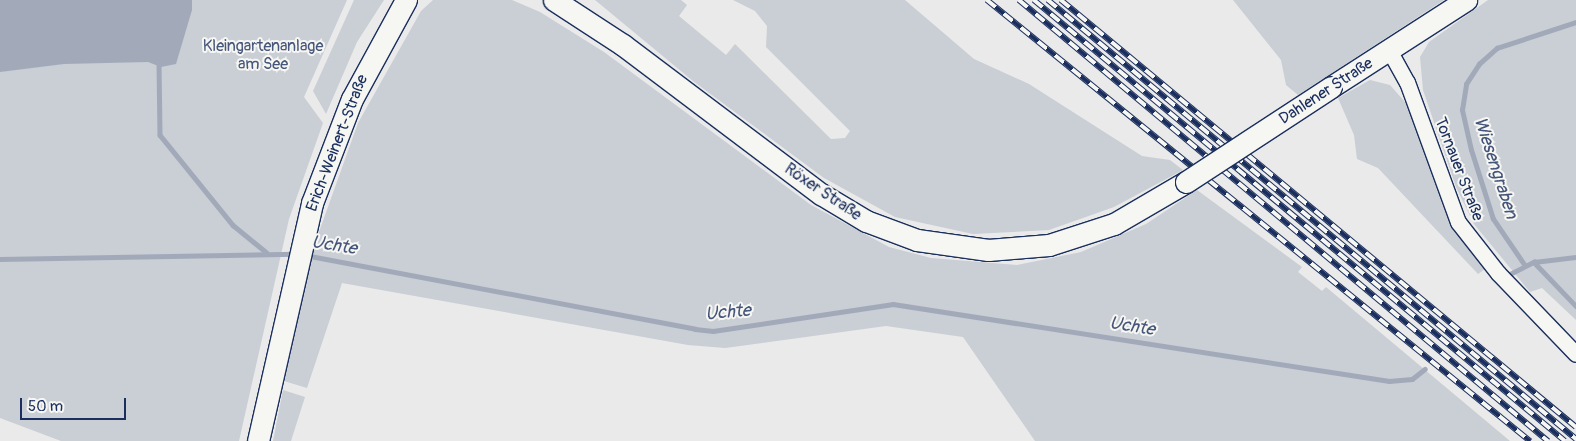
<!DOCTYPE html>
<meta charset="utf-8">
<style>
body{margin:0}
#map{position:relative;width:1576px;height:441px;overflow:hidden;background:#e9eae9;font-family:Pangolin,sans-serif}
div>[style]{position:absolute}
.green>*{inset:0;background:#caced5}
.water>*{inset:0;background:#a2aaba}
.stream>*{height:4.5px;margin:-2.25px;padding:0 2.25px;transform-origin:2.25px;border-radius:2.25px;background:#a2aaba}
.roads{filter:drop-shadow(1px 0 #1b2f5e) drop-shadow(-1px 0 #1b2f5e) drop-shadow(0 1px #1b2f5e) drop-shadow(0 -1px #1b2f5e)}
.street>*{height:15px;margin:-7.5px;padding:0 7.5px;transform-origin:7.5px;border-radius:7.5px;background:#f6f6f2}
.secondary>*{height:21px;margin:-10.5px;padding:0 10.5px;transform-origin:10.5px;border-radius:10.5px;background:#f6f6f2}
.rail>*{height:5.5px;margin-top:-2.75px;transform-origin:0;background:repeating-linear-gradient(90deg,#f6f6f2 0 11px,#1b2f5e 0 22px);box-sizing:border-box;border-block:1px solid #1b2f5e}
.bridges{filter:drop-shadow(1px 0 #1b2f5e) drop-shadow(-1px 0 #1b2f5e) drop-shadow(0 1px #1b2f5e) drop-shadow(0 -1px #1b2f5e)}
.secondary-bridge>*{height:21px;margin:-10.5px;padding:0 10.5px;transform-origin:10.5px;border-radius:10.5px;background:#f6f6f2}
span{translate:-50% -50%;white-space:nowrap;text-align:center;line-height:1.15;-webkit-text-stroke:4px #f6f6f2;paint-order:stroke}
.park-label{font-size:16px;color:#47577c}
.street-label{font-size:16px;color:#1b2f5e}
.water-label{font-size:18px;color:#44547a;font-style:italic}
.scale{position:absolute;left:20px;top:398px;width:106px;height:22px;box-sizing:border-box;border:2px solid #1b2f5e;border-top:0;padding-left:6px;font-size:15px;line-height:18px;white-space:nowrap;color:#1b2f5e;-webkit-text-stroke:4px #f6f6f2;paint-order:stroke}
</style>
<div id="map">
<div class="green">
<i style="clip-path:polygon(0 0,347px 0,304px 97px,323px 123px,289px 219px,239px 441px,61px 441px,0 418px)"></i>
<i style="clip-path:polygon(354px 0,384px 0,357px 42px,326px 114px,313px 91px)"></i>
<i style="clip-path:polygon(433px 0,512px 0,540px 12px,604px 52px,811px 205px,889px 247px,931px 258px,1017px 265px,1081px 252px,1146px 224px,1197px 190px,1302px 267px,1298px 272px,1322px 291px,1326px 287px,1510px 441px,1035px 441px,963px 337px,886px 326px,725px 348px,688px 345px,342px 283px,307px 388px,284px 381px,315px 243px,358px 123px,421px 11px)"></i>
<i style="clip-path:polygon(595px 0,681px 0,687px 5px,679px 16px,726px 55px,735px 44px,831px 139px,845px 138px,850px 131px,766px 47px,767px 26px,755px 11px,733px 0,905px 0,974px 59px,1029px 84px,1142px 156px,1170px 160px,1183px 170px,1114px 207px,1049px 230px,973px 234px,895px 217px,824px 178px,693px 81px)"></i>
<i style="clip-path:polygon(1233px 0,1444px 0,1298px 95px,1286px 85px,1281px 60px)"></i>
<i style="clip-path:polygon(1488px 0,1576px 0,1576px 320px,1542px 288px,1530px 292px,1474px 224px,1456px 187px,1423px 90px,1420px 57px,1429px 42px)"></i>
<i style="clip-path:polygon(1370px 80px,1390px 85px,1412px 110px,1453px 226px,1485px 269px,1478px 274px,1378px 168px,1357px 159px,1354px 135px,1338px 98px)"></i>
<i style="clip-path:polygon(283px 390px,305px 397px,291px 441px,273px 441px)"></i>
</div>
<div class="water">
<i style="clip-path:polygon(0 0,192px 0,192px 10px,176px 64px,161px 67px,148px 62px,64px 64px,0 72px)"></i>
</div>
<div class="stream">
<i style="left:159px;top:63px;width:72px;rotate:89.2deg"></i>
<i style="left:160px;top:135px;width:116px;rotate:51deg"></i>
<i style="left:233px;top:225px;width:43px;rotate:39.3deg"></i>
<i style="left:305px;top:255px;width:397px;rotate:10.7deg"></i>
<i style="left:695px;top:329px;width:18px;rotate:6deg"></i>
<i style="left:713px;top:331px;width:182px;rotate:-8.5deg"></i>
<i style="left:893px;top:304px;width:502px;rotate:8.82deg"></i>
<i style="left:1389px;top:381px;width:23px;rotate:-5deg"></i>
<i style="left:1412px;top:379px;width:16px;rotate:-38deg"></i>
<i style="left:0;top:259px;width:295px;rotate:-1deg"></i>
<i style="left:1534px;top:262px;width:61px;rotate:46.3deg"></i>
<i style="left:1525px;top:266px;width:57px;rotate:-124.2deg"></i>
<i style="left:1493px;top:219px;width:72px;rotate:-107.7deg"></i>
<i style="left:1471px;top:150px;width:41px;rotate:-102.7deg"></i>
<i style="left:1462px;top:110px;width:26px;rotate:-81deg"></i>
<i style="left:1466px;top:84px;width:24px;rotate:-57deg"></i>
<i style="left:1479px;top:64px;width:24px;rotate:-42deg"></i>
<i style="left:1497px;top:48px;width:83px;rotate:-18.2deg"></i>
<i style="left:1504px;top:277px;width:34px;rotate:-27deg"></i>
<i style="left:1534px;top:262px;width:42px;rotate:-6.8deg"></i>
</div>
<div class="roads">
<div class="street">
<i style="left:1389px;top:50px;width:37px;rotate:61deg"></i>
<i style="left:1407px;top:82px;width:149px;rotate:70deg"></i>
<i style="left:1458px;top:222px;width:65px;rotate:51.9deg"></i>
<i style="left:1498px;top:273px;width:112px;rotate:46.1deg"></i>
</div>
<div class="secondary">
<i style="left:554px;top:0;width:82px;rotate:33.1deg"></i>
<i style="left:623px;top:45px;width:248px;rotate:37deg"></i>
<i style="left:821px;top:194px;width:52px;rotate:31deg"></i>
<i style="left:866px;top:221px;width:54px;rotate:20.4deg"></i>
<i style="left:917px;top:240px;width:72px;rotate:8deg"></i>
<i style="left:988px;top:250px;width:61px;rotate:-4.7deg"></i>
<i style="left:1049px;top:245px;width:68px;rotate:-17.9deg"></i>
<i style="left:1114px;top:224px;width:83px;rotate:-30.3deg"></i>
<i style="left:1331px;top:87px;width:161px;rotate:-32.8deg"></i>
<i style="left:258px;top:441px;width:244px;rotate:-77.2deg"></i>
<i style="left:312px;top:203px;width:111px;rotate:-69deg"></i>
<i style="left:352px;top:99px;width:113px;rotate:-61.4deg"></i>
</div>
</div>
<div class="rail">
<i style="left:987px;top:0;width:700px;rotate:39.08deg"></i>
<i style="left:1019px;top:0;width:689px;rotate:39.82deg"></i>
<i style="left:1034px;top:0;width:690px;rotate:39.71deg"></i>
<i style="left:1048px;top:0;width:687px;rotate:39.74deg"></i>
<i style="left:1061px;top:0;width:669px;rotate:39.66deg"></i>
</div>
<div class="bridges">
<div class="secondary-bridge">
<i style="left:1186px;top:182px;width:173px;rotate:-33.2deg"></i>
</div>
</div>
<div class="park-label">
<span style="left:263px;top:55px">Kleingartenanlage<br>am See</span>
</div>
<div class="street-label">
<span style="left:1326px;top:91px;rotate:-33deg">Dahlener Straße</span>
<span style="left:337px;top:143px;rotate:-69deg">Erich-Weinert-Straße</span>
<span style="left:1459px;top:169px;rotate:69deg">Tornauer Straße</span>
<span style="left:823px;top:192px;rotate:34deg">Röxer Straße</span>
</div>
<div class="water-label">
<span style="left:1495px;top:168px;rotate:72deg">Wiesengraben</span>
<span style="left:334px;top:246px;rotate:9deg">Uchte</span>
<span style="left:728px;top:313px;rotate:-5deg">Uchte</span>
<span style="left:1132px;top:327px;rotate:9deg">Uchte</span>
</div>
<div class="scale">50 m</div>
</div>
